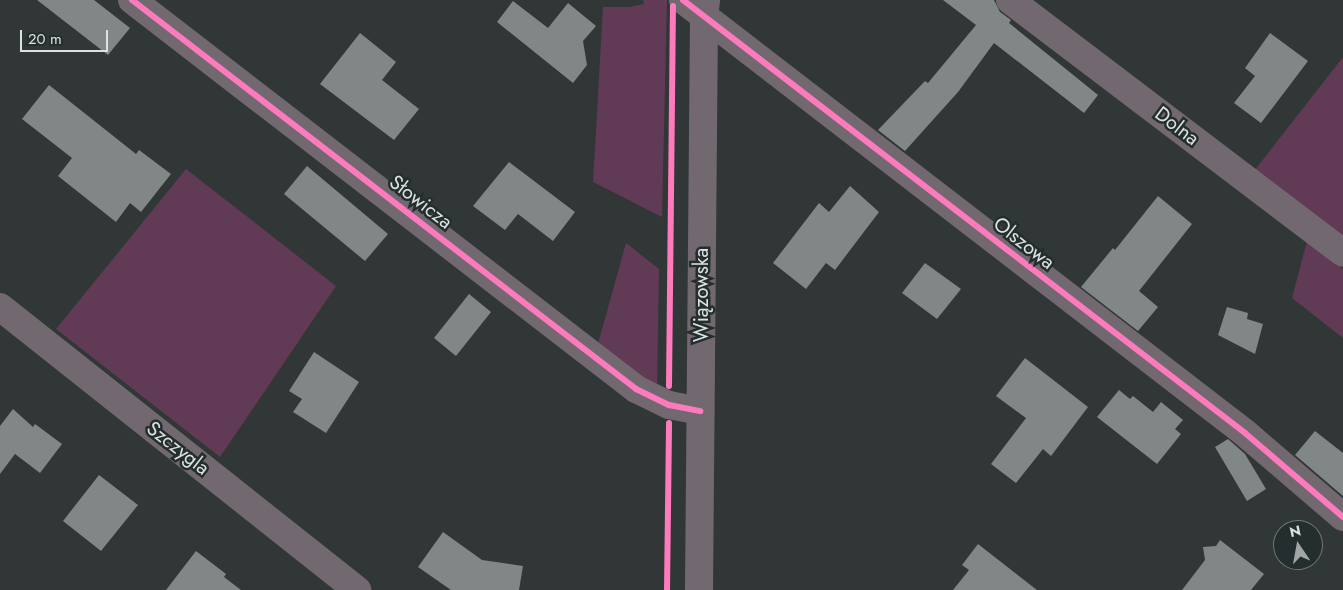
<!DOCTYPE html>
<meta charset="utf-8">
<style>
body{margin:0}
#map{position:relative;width:1343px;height:590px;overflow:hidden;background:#313736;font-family:Jost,sans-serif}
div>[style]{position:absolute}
.green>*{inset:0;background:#613a55}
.building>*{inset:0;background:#818786}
.minor>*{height:28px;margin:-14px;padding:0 14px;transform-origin:14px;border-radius:14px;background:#726970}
.major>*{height:28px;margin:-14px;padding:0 14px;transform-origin:14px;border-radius:14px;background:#726970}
.cycleway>*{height:6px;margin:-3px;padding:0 3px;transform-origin:3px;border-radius:3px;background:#fd7abc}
span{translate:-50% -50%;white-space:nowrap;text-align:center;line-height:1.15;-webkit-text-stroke:5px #252e2e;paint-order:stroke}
.street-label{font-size:20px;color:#dbe2e1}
.north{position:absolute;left:1273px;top:520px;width:50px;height:50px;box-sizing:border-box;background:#252e2e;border:1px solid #6e7676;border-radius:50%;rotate:348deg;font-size:14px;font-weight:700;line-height:20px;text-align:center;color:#dbe2e1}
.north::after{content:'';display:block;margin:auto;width:18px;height:22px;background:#a0a6a5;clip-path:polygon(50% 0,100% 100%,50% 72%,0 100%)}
.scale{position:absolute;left:20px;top:30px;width:88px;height:22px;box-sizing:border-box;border:2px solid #dbe2e1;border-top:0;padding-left:6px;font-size:15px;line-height:18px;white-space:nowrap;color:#dbe2e1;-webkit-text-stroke:4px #252e2e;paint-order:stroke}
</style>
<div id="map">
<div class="green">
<i style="clip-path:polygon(643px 0,667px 0,662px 217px,593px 182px,603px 7px,629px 7px,644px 4px)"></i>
<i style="clip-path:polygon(1343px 57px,1343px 236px,1254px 171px)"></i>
<i style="clip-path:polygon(186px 169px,336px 286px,220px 457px,56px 329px)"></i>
<i style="clip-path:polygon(1307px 241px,1343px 269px,1343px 338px,1292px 298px)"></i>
<i style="clip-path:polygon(626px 243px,659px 269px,657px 390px,597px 347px)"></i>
</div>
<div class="building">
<i style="clip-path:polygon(37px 0,94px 0,130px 28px,108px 55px)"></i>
<i style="clip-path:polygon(943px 0,994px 0,1000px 12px,1011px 20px,1009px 23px,1098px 95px,1084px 113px,994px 43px,958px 92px,905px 151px,878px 130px,925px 81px,928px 83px,976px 25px)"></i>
<i style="clip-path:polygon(513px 1px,548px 28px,568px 3px,596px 26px,583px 41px,587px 65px,573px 83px,497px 22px)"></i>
<i style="clip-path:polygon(360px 33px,396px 62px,382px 80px,419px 109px,394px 140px,320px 84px)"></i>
<i style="clip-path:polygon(1270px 33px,1308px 61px,1261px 123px,1234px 103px,1255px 76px,1245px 68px)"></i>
<i style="clip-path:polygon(49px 85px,136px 154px,139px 150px,171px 174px,141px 212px,130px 203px,116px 222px,58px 176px,72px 158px,22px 119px)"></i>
<i style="clip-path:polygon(509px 162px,575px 212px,553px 241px,518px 214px,505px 230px,473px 206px)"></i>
<i style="clip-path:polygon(307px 166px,388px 234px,365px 261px,284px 194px)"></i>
<i style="clip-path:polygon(850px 186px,879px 212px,835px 270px,826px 263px,806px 289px,773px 263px,819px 203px,829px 212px)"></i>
<i style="clip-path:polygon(1158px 196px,1192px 224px,1139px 291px,1158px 307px,1138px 331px,1081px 287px,1113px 248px,1115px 250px)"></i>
<i style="clip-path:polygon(925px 263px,961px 289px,937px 319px,902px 293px)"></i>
<i style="clip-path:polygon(469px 294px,491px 312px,456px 356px,434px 338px)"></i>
<i style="clip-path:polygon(1227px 307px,1248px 313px,1247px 319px,1263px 324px,1255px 354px,1218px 335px)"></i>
<i style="clip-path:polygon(314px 352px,359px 382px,326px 433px,293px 412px,302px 399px,289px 391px)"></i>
<i style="clip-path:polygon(1025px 358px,1088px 407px,1051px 456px,1043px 449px,1016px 483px,991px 464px,1026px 418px,996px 396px)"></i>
<i style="clip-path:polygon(1119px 390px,1130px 399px,1133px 396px,1153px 412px,1161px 402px,1183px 420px,1175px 429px,1181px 434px,1157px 464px,1097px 417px)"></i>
<i style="clip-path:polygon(13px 409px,33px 427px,35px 424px,62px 444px,40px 473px,15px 454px,0 474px,0 426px)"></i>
<i style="clip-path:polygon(1315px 431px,1343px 453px,1343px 496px,1295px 455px)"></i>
<i style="clip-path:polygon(1228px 439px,1245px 454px,1266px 489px,1247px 501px,1215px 447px)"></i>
<i style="clip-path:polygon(99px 475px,138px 505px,101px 551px,63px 521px)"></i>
<i style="clip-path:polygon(443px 532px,482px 560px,523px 566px,519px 590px,451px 590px,418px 567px)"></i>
<i style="clip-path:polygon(1220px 540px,1264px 574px,1251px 590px,1182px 590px,1205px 560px,1203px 547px,1216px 546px)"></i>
<i style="clip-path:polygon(978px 544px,1037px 590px,953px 590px,969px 570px,962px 565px)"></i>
<i style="clip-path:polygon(196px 551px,226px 574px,224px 577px,241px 590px,166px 590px)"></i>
</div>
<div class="minor">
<i style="left:132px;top:0;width:637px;rotate:37.66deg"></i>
<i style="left:636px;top:389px;width:37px;rotate:26deg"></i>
<i style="left:669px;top:405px;width:32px;rotate:11deg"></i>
<i style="left:683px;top:0;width:709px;rotate:37.61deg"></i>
<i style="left:1245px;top:433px;width:129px;rotate:40.6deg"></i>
<i style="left:1010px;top:0;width:418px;rotate:37.2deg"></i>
<i style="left:0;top:307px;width:456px;rotate:38.4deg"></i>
</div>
<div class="major">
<i style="left:699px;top:590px;width:573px;rotate:-89.5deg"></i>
<i style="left:704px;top:17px;width:17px;rotate:-83deg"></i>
</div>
<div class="cycleway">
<i style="left:132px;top:0;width:637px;rotate:37.66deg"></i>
<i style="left:636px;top:389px;width:37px;rotate:26deg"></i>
<i style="left:669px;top:405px;width:32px;rotate:11deg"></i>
<i style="left:683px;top:0;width:709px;rotate:37.61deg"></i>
<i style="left:1245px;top:433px;width:129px;rotate:40.6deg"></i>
<i style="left:669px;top:386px;width:380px;rotate:-89.4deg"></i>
<i style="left:667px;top:590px;width:167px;rotate:-89.3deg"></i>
</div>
<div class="street-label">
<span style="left:1177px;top:126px;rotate:37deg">Dolna</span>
<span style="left:421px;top:202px;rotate:38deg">Słowicza</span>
<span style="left:1024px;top:243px;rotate:38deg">Olszowa</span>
<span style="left:701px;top:295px;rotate:-90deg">Wiązowska</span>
<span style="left:178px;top:448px;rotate:38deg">Szczygla</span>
</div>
<div class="north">N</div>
<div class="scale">20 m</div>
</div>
